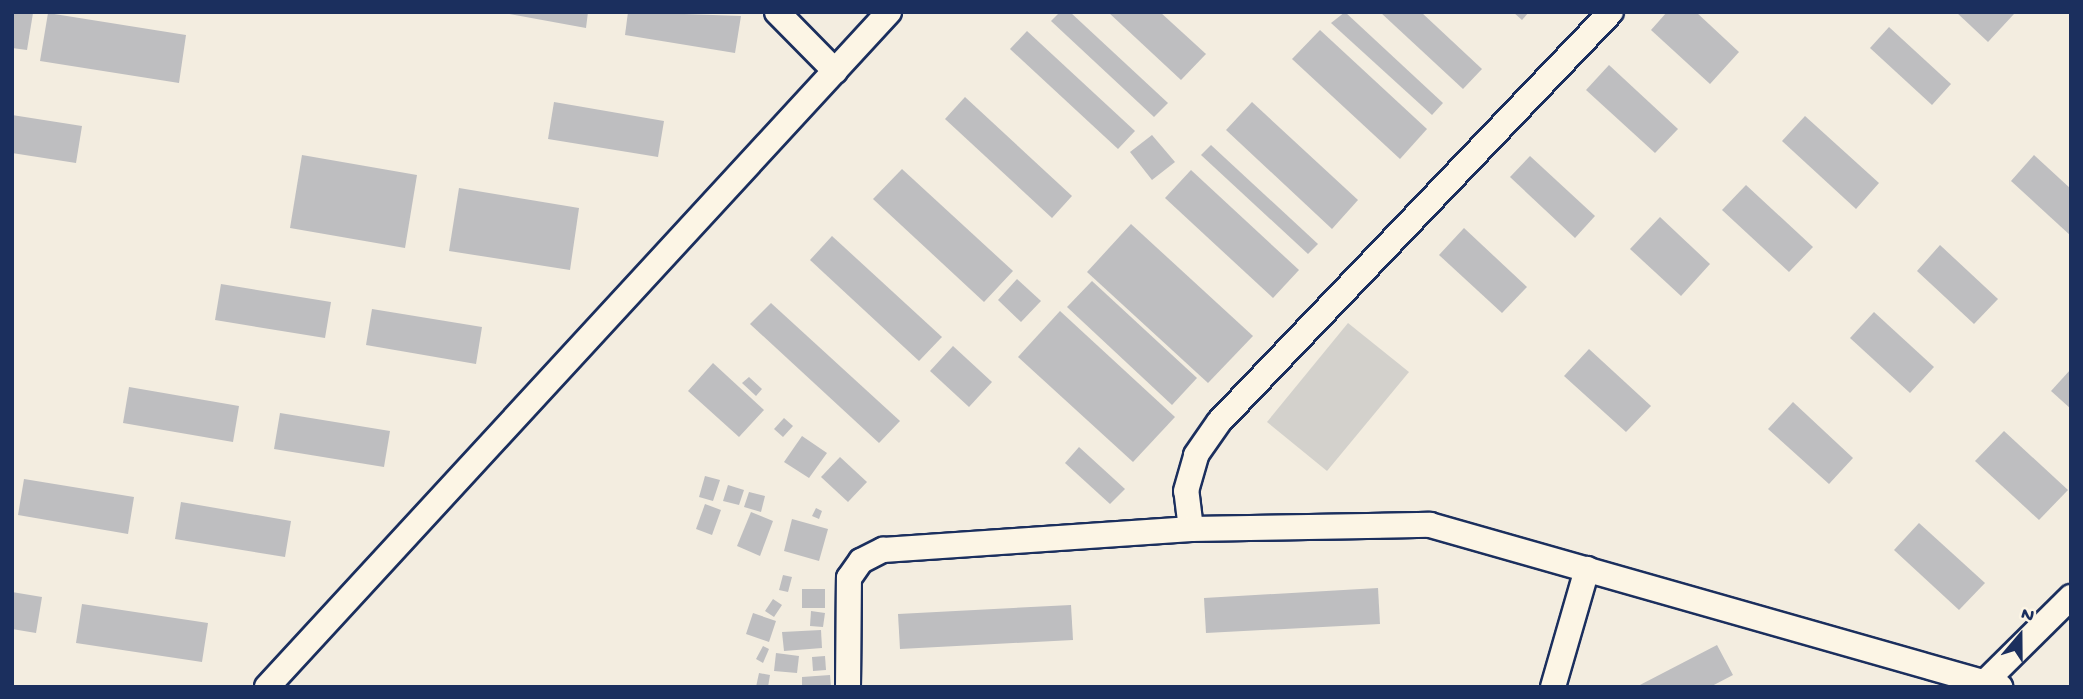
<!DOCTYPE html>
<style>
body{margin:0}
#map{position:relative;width:2083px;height:699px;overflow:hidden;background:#f3ede0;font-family:"Gochi Hand",sans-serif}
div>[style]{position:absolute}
.green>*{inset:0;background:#d3d1cc}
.building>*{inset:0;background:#bebec0}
.roads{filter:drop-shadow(2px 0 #1b2f5e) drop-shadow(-2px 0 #1b2f5e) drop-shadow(0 2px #1b2f5e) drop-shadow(0 -2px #1b2f5e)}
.street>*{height:24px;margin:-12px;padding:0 12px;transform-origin:12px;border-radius:12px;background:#fcf5e5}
span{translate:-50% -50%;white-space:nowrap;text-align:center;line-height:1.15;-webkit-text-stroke:6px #fcf5e5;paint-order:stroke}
.frame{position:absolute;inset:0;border:14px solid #1b2f5e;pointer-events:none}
.north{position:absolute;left:1985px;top:601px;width:70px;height:70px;-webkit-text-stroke:5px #fcf5e5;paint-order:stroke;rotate:20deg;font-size:19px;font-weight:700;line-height:28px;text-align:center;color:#1b2f5e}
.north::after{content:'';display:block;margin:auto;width:24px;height:32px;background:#1b2f5e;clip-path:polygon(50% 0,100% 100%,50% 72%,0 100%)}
</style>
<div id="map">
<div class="green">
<i style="clip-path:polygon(1348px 323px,1409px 372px,1327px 471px,1267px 422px)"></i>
</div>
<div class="building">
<i style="clip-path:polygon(12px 12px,33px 13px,27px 50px,12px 48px)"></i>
<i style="clip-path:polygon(499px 12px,588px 12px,586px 28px)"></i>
<i style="clip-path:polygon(628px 12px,741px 16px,735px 53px,625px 35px)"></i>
<i style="clip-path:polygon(1060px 12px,1070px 12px,1168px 103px,1154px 117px,1051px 21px)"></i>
<i style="clip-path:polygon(1108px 12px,1160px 12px,1206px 54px,1181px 80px)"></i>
<i style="clip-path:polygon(1345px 12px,1443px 103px,1432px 115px,1331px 23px)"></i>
<i style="clip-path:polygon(1380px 12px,1421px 12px,1482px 69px,1463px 89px)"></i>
<i style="clip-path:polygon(1513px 12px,1529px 12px,1522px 20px)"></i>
<i style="clip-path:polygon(1667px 12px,1696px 12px,1739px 52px,1710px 84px,1651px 30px)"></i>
<i style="clip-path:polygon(1956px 12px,2013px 12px,2014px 14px,1988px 42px)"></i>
<i style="clip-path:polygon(48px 13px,186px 35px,179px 83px,40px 61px)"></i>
<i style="clip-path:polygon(1889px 27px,1951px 84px,1932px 105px,1870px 48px)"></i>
<i style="clip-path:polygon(1320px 30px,1427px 129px,1400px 159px,1292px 59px)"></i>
<i style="clip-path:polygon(1027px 31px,1135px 131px,1118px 149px,1010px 49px)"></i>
<i style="clip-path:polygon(1609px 65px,1678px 129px,1655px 153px,1586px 90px)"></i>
<i style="clip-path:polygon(965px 97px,1072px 196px,1052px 218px,945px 119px)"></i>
<i style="clip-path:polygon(554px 102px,664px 121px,658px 157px,548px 139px)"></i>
<i style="clip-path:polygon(1252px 102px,1358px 200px,1332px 229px,1226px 130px)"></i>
<i style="clip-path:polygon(12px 115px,82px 126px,76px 163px,12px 153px)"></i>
<i style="clip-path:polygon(1805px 116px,1879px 183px,1856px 209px,1782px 141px)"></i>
<i style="clip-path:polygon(1152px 135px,1175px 162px,1152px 180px,1130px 152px)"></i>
<i style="clip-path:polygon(1211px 145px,1318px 244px,1308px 254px,1201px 155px)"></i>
<i style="clip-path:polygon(302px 155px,417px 175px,405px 248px,290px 228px)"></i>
<i style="clip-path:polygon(2034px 155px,2071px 189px,2071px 236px,2011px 181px)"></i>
<i style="clip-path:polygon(1530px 156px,1595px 216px,1575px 238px,1510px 177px)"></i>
<i style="clip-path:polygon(902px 169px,1013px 271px,984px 302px,873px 199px)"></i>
<i style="clip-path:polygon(1191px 170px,1299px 270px,1273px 298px,1165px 198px)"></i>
<i style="clip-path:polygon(1746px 185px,1813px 247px,1789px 272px,1722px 210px)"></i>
<i style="clip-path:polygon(459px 188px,579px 208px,570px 270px,449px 251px)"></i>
<i style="clip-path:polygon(1660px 217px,1710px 264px,1681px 296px,1630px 249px)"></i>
<i style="clip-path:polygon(1131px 224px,1253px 336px,1208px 383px,1087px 272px)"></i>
<i style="clip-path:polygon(1464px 228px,1527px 287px,1502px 313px,1439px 255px)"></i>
<i style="clip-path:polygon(832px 236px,942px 337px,919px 361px,810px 260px)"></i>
<i style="clip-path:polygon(1940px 245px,1998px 299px,1974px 324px,1917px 271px)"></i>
<i style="clip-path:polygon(1017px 279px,1041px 301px,1021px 322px,998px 300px)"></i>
<i style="clip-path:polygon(1092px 281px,1197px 378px,1172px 405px,1067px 307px)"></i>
<i style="clip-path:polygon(221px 284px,331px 302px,325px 338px,215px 320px)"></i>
<i style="clip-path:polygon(771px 303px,900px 421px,879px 443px,750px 324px)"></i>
<i style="clip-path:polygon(372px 309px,482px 327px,476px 364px,366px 345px)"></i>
<i style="clip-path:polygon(1060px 311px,1175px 417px,1133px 462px,1018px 357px)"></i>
<i style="clip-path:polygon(1874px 312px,1934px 367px,1910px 393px,1850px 338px)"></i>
<i style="clip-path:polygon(953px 346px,992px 382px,969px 407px,930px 371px)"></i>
<i style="clip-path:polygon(1589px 349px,1651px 406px,1626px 432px,1564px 376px)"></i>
<i style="clip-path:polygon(713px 363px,764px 410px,739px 437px,688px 391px)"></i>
<i style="clip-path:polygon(2071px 369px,2071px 409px,2051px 391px)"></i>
<i style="clip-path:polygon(749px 377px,762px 389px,756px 396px,742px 383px)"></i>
<i style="clip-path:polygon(129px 387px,239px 406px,233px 442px,123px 423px)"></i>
<i style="clip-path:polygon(1793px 402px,1853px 458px,1829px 484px,1768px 429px)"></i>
<i style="clip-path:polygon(280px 413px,390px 431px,384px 467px,274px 449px)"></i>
<i style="clip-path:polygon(784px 418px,793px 426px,783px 437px,774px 429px)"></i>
<i style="clip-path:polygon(2004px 431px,2068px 490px,2039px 520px,1975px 461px)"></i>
<i style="clip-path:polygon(802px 436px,827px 453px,809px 478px,784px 462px)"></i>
<i style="clip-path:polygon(1079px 447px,1125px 489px,1110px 504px,1065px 463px)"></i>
<i style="clip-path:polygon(840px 457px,867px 482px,848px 502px,821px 477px)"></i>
<i style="clip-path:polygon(705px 476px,720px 480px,713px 501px,699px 497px)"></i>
<i style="clip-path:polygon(24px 479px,134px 497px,128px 534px,18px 515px)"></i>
<i style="clip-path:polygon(728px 485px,744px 490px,739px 505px,723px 501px)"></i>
<i style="clip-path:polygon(749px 492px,765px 496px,761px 512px,744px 507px)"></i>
<i style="clip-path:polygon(181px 502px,291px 521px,285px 557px,175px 539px)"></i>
<i style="clip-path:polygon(705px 504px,721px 510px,712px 535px,696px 529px)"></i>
<i style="clip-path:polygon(816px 508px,822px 511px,819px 519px,812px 516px)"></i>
<i style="clip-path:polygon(751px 512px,773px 521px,760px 556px,737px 546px)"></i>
<i style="clip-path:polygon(792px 519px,828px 529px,819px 561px,784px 551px)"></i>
<i style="clip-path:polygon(1919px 523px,1985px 583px,1959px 610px,1894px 550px)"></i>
<i style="clip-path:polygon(783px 575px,792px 577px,788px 592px,779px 590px)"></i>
<i style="clip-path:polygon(1378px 588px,1380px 624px,1206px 633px,1204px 598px)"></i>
<i style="clip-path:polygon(802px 589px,825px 589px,825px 608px,802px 608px)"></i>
<i style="clip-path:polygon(12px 592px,42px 597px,36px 633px,12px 629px)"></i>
<i style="clip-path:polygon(773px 599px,782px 605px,774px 617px,765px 611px)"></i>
<i style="clip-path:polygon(82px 604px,208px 623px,202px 662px,76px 643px)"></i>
<i style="clip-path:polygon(1071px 605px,1073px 640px,900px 649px,898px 614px)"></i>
<i style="clip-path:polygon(811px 611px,825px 613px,823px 627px,810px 626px)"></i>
<i style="clip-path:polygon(753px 613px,776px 621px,769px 642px,746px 634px)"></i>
<i style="clip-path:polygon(821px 630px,822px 648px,784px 651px,782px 632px)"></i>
<i style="clip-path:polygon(1717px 645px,1733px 675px,1710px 687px,1636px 687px)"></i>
<i style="clip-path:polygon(763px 646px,769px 649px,763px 663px,756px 659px)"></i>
<i style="clip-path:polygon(776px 653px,799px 656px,797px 673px,774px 671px)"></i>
<i style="clip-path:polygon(825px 656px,826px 670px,813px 671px,812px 657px)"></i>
<i style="clip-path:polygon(759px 673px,770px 675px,768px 687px,756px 687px)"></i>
<i style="clip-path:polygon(830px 675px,831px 687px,802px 687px,802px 677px)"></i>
</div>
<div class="roads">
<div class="street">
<i style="left:777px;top:12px;width:83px;rotate:45.5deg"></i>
<i style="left:1191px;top:529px;width:38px;rotate:-97deg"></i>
<i style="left:1186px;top:491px;width:37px;rotate:-74deg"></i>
<i style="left:1196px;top:455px;width:40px;rotate:-55.1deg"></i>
<i style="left:1219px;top:422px;width:567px;rotate:-46.29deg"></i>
<i style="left:1985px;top:682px;width:121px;rotate:-44.7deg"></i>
<i style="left:267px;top:687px;width:918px;rotate:-47.34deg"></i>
<i style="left:848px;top:687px;width:109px;rotate:-89.5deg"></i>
<i style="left:849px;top:578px;width:21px;rotate:-55deg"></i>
<i style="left:861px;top:561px;width:25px;rotate:-27deg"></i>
<i style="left:883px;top:550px;width:309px;rotate:-3.9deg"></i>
<i style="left:1191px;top:529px;width:239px;rotate:-1deg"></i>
<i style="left:1430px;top:525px;width:593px;rotate:15.87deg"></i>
<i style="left:1553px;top:687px;width:123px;rotate:-73.9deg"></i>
</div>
</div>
<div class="frame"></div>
<div class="north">N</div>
</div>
